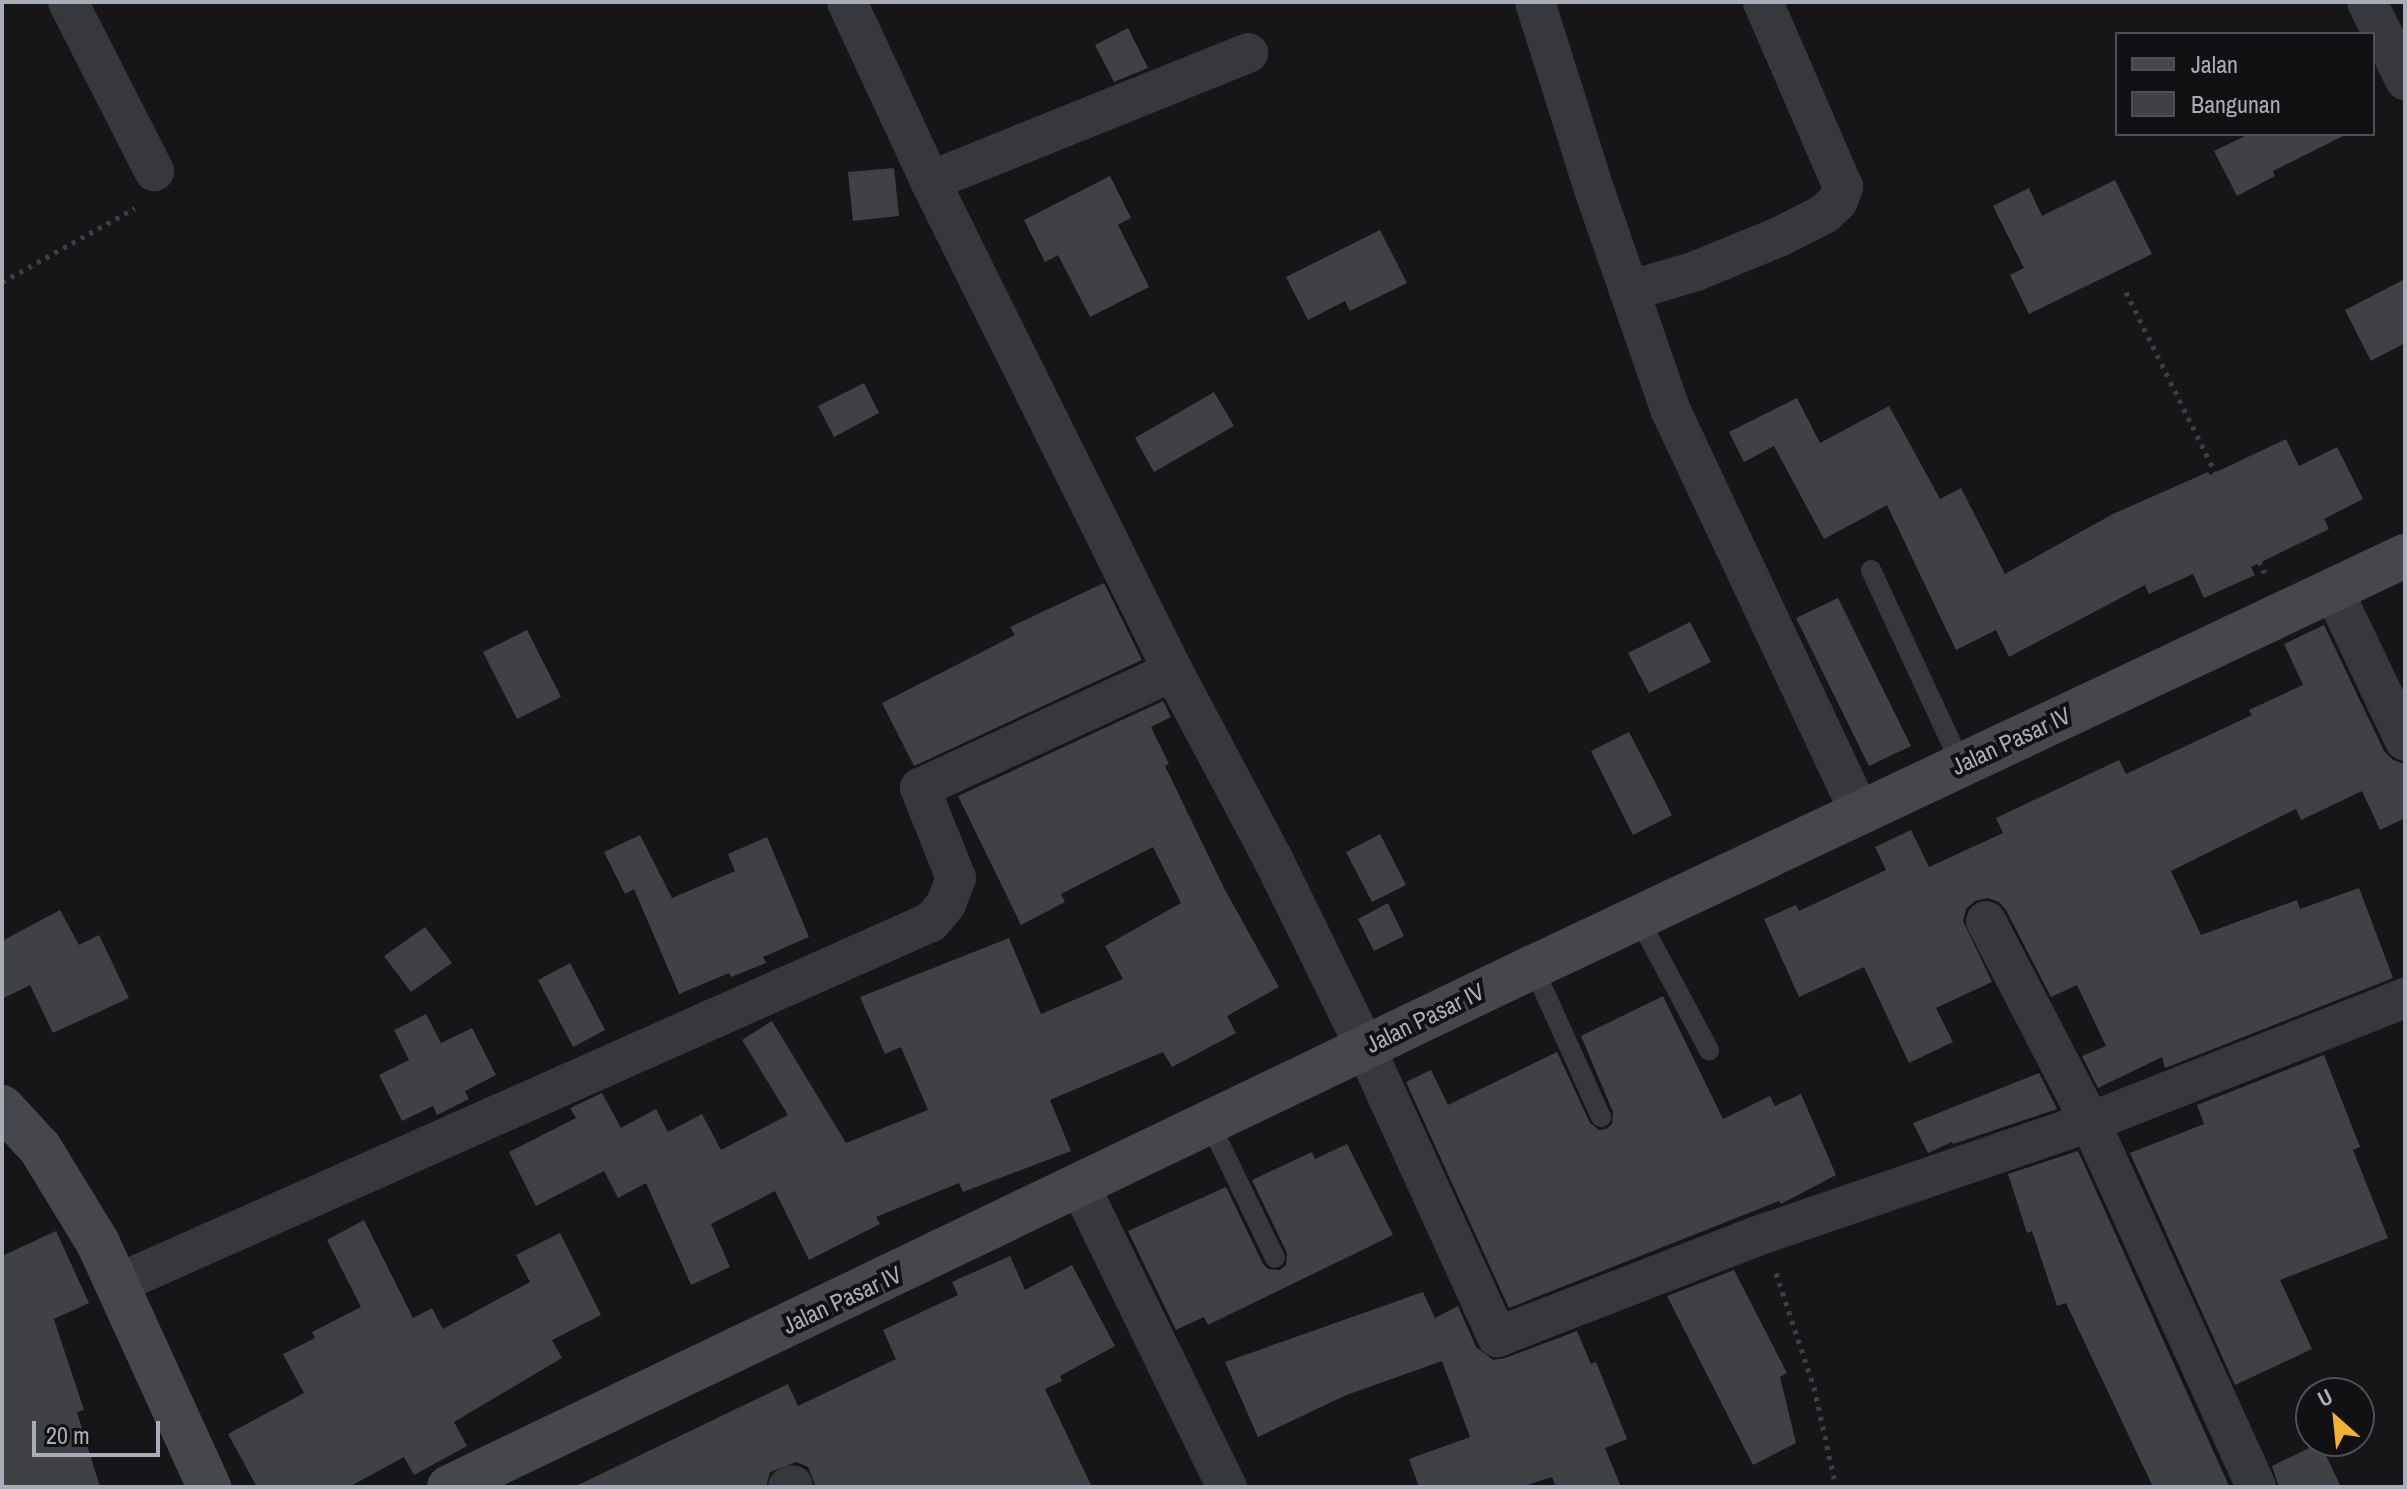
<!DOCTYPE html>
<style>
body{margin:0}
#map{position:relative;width:2407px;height:1489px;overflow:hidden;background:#161618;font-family:"Archivo Narrow",sans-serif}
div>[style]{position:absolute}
.building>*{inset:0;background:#404145}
.path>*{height:5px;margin-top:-2.5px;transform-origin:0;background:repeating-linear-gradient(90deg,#3d3f44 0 4px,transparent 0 10px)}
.lane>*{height:20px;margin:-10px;padding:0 10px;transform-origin:10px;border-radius:10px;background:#37383d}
.street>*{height:40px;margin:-20px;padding:0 20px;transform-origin:20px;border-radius:20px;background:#37383d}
.secondary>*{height:44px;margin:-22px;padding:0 22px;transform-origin:22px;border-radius:22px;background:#45474d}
span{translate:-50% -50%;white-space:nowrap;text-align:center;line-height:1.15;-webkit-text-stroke:8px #111113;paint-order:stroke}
.street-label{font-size:24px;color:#a8adb8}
.frame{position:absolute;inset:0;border:4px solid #a8adb8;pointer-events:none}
.legend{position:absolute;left:2115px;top:32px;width:260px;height:104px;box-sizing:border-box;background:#111113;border:2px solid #4d4f55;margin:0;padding:10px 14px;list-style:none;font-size:24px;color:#a8adb8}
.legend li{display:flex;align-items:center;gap:16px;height:40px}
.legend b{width:40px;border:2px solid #4d4f55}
.north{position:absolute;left:2295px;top:1377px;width:80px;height:80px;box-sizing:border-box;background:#111113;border:2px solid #4d4f55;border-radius:50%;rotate:333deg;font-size:22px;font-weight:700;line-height:32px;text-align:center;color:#a8adb8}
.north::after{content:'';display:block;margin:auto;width:28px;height:36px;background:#f2b134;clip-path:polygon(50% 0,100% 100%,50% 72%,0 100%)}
.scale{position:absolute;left:32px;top:1421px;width:128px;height:36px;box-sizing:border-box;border:4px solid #a8adb8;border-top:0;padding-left:10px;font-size:24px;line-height:28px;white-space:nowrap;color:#a8adb8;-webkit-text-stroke:6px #111113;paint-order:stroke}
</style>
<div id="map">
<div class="building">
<i style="clip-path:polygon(1128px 28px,1148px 68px,1114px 82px,1095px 45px)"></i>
<i style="clip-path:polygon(2249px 134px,2347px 134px,2273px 171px,2275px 176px,2237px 196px,2214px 151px)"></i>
<i style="clip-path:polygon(894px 168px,899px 216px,853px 221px,848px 172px)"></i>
<i style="clip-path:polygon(1110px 176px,1131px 218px,1118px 225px,1149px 287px,1090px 317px,1058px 255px,1045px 262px,1024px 220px)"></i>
<i style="clip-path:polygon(2115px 180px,2152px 254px,2029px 314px,2010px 275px,2024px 268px,1993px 206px,2029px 188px,2042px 216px)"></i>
<i style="clip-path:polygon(1380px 230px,1407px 283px,1350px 311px,1345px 301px,1308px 320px,1286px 277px)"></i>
<i style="clip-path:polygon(2405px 279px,2405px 343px,2371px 361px,2345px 310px)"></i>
<i style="clip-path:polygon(864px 383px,879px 413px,834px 437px,818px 406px)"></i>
<i style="clip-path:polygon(1214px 392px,1234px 426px,1154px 472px,1135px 438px)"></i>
<i style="clip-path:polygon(1797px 398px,1820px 443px,1889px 406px,1940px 499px,1961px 488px,2005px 574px,2113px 514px,2208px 472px,2210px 475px,2286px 439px,2299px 466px,2337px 447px,2363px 499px,2324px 519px,2329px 529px,2251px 567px,2255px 575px,2204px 598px,2193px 574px,2149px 594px,2145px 585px,2009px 657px,1996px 630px,1956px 650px,1887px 505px,1824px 539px,1774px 446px,1744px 462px,1729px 432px)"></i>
<i style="clip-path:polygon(1104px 583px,1142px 660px,914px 766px,882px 703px,1015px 635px,1010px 627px)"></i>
<i style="clip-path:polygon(1838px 598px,1911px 746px,1869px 766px,1796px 618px)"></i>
<i style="clip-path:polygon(1690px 622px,1711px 662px,1649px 693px,1628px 653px)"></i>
<i style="clip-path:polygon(2324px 625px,2384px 751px,2393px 760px,2405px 764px,2405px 818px,2380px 830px,2362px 791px,2301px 820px,2296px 809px,2171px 871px,2201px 935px,2297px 900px,2300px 909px,2359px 888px,2393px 978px,2165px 1068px,2162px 1057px,2098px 1088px,2082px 1056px,2106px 1046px,2077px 985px,2051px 997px,2006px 910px,1999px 902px,1988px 898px,1975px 901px,1966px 909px,1963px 921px,1992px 982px,1936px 1008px,1953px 1042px,1909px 1063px,1864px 967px,1799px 997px,1764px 919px,1796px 905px,1799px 911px,1886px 870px,1875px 847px,1911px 830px,1929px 867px,2003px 833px,1996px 818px,2119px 760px,2126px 774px,2252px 715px,2249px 710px,2303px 685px,2284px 644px)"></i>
<i style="clip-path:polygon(527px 630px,561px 697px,517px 719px,483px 652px)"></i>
<i style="clip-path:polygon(1163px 701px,1171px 717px,1151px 727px,1169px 764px,1165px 766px,1224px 888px,1279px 987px,1227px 1016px,1236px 1033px,1172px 1067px,1163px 1052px,1050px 1100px,1071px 1151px,963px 1192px,959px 1183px,876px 1217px,880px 1224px,809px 1260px,775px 1191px,711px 1224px,730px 1267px,691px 1285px,646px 1183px,618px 1198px,604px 1171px,536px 1206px,509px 1152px,576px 1118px,570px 1108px,602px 1093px,621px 1128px,656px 1109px,668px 1132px,702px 1114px,721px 1150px,788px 1115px,742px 1040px,772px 1021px,846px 1143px,928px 1110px,901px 1047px,885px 1054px,860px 997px,1009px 938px,1041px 1014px,1123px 979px,1105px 946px,1181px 903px,1153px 847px,1061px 894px,1065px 902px,1021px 925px,958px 796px)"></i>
<i style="clip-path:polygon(1629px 732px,1672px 815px,1633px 835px,1591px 751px)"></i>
<i style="clip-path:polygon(1380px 834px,1406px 885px,1372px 902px,1346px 852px)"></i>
<i style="clip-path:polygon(640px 835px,672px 898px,735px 871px,728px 854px,767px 837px,809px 937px,763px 957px,766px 963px,731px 977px,729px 973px,679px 994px,634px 889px,625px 894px,604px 852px)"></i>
<i style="clip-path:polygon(1388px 903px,1404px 936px,1374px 951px,1358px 919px)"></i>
<i style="clip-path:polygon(60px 910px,79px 945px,99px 935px,129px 998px,53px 1033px,30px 985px,2px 999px,2px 941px)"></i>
<i style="clip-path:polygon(425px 927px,452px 963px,411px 992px,384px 956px)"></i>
<i style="clip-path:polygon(570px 963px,605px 1030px,573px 1047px,538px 980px)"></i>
<i style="clip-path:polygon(1663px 996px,1723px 1119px,1770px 1096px,1775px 1106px,1801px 1094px,1836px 1175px,1781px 1204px,1779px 1201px,1509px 1308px,1406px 1082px,1431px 1070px,1448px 1105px,1557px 1052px,1590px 1123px,1599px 1130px,1606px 1129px,1612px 1124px,1613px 1112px,1581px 1036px)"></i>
<i style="clip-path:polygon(426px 1014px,441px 1043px,472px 1028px,496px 1075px,465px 1091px,469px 1099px,437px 1115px,433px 1106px,402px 1121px,379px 1075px,409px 1060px,394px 1030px)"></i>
<i style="clip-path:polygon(2324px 1055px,2360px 1147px,2353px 1150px,2388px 1238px,2280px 1280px,2312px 1349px,2235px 1385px,2130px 1153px,2204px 1124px,2197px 1105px)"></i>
<i style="clip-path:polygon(2039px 1073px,2057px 1109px,1953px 1144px,1952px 1142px,1928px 1153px,1913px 1123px)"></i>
<i style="clip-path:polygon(1347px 1144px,1393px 1235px,1208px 1325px,1204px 1317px,1176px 1330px,1128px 1231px,1226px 1187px,1263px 1264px,1268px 1269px,1280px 1270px,1286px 1265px,1287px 1253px,1252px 1180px,1312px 1152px,1315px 1159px)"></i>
<i style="clip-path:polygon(2078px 1151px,2229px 1486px,2231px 1487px,2153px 1487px,2066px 1303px,2057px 1306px,2032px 1231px,2027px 1233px,2008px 1174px)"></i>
<i style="clip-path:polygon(364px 1220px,413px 1318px,432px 1308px,443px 1329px,530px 1282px,516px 1255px,560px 1233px,601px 1315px,552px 1340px,562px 1358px,454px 1422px,467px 1446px,414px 1475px,404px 1457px,349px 1487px,257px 1487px,228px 1434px,304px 1393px,283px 1354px,315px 1338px,312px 1332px,361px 1307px,327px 1240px)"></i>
<i style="clip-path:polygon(56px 1231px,89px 1303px,54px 1319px,84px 1410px,77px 1412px,100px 1487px,2px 1487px,2px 1256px)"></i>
<i style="clip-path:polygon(1010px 1256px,1025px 1290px,1072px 1265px,1115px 1346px,1060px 1376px,1062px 1381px,1045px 1389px,1092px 1487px,816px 1487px,808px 1467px,796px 1462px,770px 1472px,766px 1487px,574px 1487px,788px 1384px,798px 1406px,896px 1359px,883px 1330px,958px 1295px,952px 1282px)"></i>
<i style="clip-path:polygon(1734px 1270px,1787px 1373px,1780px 1377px,1796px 1443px,1753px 1465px,1667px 1296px)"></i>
<i style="clip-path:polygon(1423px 1292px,1435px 1318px,1458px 1306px,1476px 1347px,1493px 1360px,1505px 1358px,1577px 1331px,1591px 1364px,1596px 1362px,1627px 1439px,1605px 1448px,1621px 1487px,1556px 1487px,1552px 1477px,1521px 1487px,1419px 1487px,1409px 1459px,1470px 1437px,1442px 1361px,1344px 1396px,1258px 1437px,1225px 1362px)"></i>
<i style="clip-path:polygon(2320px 1443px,2341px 1487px,2279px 1487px,2272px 1466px)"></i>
</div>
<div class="path">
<i style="left:2px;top:282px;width:152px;rotate:-29.1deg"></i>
<i style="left:2126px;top:292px;width:313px;rotate:63.7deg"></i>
<i style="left:1776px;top:1273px;width:120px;rotate:71.6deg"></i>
<i style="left:1814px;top:1387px;width:102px;rotate:77.6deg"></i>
</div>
<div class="lane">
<i style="left:1871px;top:570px;width:214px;rotate:65.1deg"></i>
<i style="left:1639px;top:919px;width:149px;rotate:61.9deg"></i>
<i style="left:1533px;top:967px;width:165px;rotate:65.6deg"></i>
<i style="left:1209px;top:1122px;width:151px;rotate:64.1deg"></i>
</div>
<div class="street">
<i style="left:68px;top:2px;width:190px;rotate:63deg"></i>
<i style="left:847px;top:2px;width:197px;rotate:65.1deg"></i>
<i style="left:930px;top:181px;width:343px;rotate:-21.9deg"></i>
<i style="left:1535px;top:2px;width:199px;rotate:72.5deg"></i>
<i style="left:1595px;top:192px;width:230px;rotate:70.9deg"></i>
<i style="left:1670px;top:409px;width:448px;rotate:64.8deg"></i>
<i style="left:2367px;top:2px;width:87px;rotate:64deg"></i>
<i style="left:930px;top:181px;width:547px;rotate:63.62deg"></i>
<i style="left:1173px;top:671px;width:213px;rotate:62deg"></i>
<i style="left:1273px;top:859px;width:209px;rotate:63.9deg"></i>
<i style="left:1365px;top:1047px;width:319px;rotate:65.5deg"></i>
<i style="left:1497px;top:1337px;width:285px;rotate:-21.2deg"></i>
<i style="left:1763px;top:1234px;width:346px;rotate:-18.9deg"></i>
<i style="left:2090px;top:1122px;width:339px;rotate:-21.5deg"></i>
<i style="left:1629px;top:291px;width:70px;rotate:-16.6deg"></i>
<i style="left:1696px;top:271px;width:92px;rotate:-22.4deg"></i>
<i style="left:1781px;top:236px;width:48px;rotate:-27.1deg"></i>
<i style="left:1824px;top:214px;width:19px;rotate:-43deg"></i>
<i style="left:1838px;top:201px;width:15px;rotate:-70deg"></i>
<i style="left:1843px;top:187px;width:202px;rotate:-113.4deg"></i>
<i style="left:2333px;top:590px;width:167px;rotate:64.5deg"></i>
<i style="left:1986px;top:921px;width:226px;rotate:62.6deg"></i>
<i style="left:2090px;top:1122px;width:401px;rotate:65.5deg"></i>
<i style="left:1080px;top:1186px;width:335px;rotate:64deg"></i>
<i style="left:117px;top:1284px;width:891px;rotate:-23.98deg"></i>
<i style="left:931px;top:922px;width:23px;rotate:-50deg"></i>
<i style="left:946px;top:904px;width:28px;rotate:-69deg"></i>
<i style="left:956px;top:878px;width:97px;rotate:-111.8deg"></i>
<i style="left:920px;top:788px;width:279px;rotate:-24.8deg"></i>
<i style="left:788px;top:1487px;width:5px;rotate:-22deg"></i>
</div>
<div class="secondary">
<i style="left:2px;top:1107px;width:56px;rotate:47.2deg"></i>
<i style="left:40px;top:1148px;width:111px;rotate:58.6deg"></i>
<i style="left:98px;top:1243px;width:268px;rotate:65.5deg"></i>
<i style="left:449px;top:1487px;width:1202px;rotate:-25.63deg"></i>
<i style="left:1533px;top:967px;width:964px;rotate:-25.24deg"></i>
</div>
<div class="street-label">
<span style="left:2011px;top:741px;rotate:-25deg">Jalan Pasar IV</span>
<span style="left:1425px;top:1018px;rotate:-26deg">Jalan Pasar IV</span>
<span style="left:842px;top:1300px;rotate:-25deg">Jalan Pasar IV</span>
</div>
<div class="frame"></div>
<ul class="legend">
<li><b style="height:10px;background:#45474d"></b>Jalan</li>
<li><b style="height:22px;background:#404145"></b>Bangunan</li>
</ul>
<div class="north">U</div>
<div class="scale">20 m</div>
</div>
